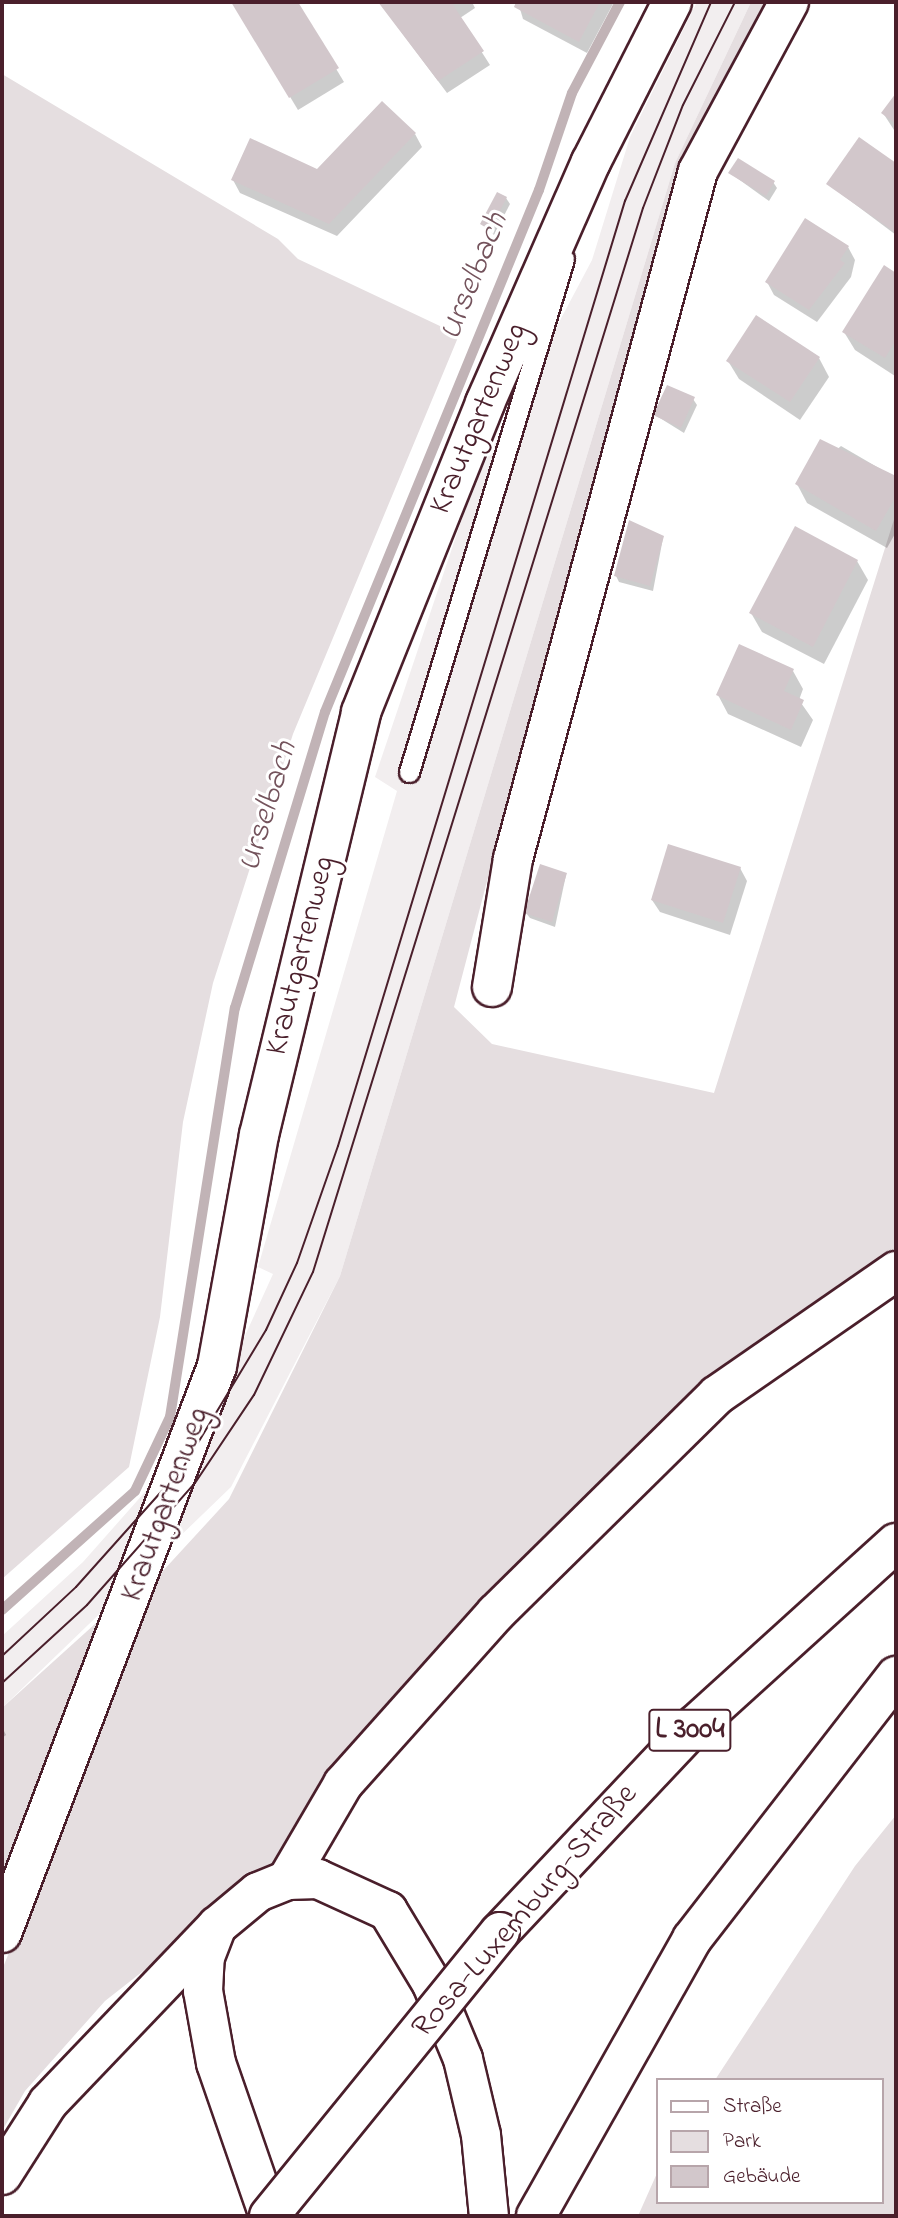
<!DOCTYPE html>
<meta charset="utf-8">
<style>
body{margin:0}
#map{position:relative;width:898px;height:2218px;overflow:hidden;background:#fff;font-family:"Indie Flower",sans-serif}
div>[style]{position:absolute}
.built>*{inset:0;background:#f2eeef}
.green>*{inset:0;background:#e5dee0}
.shadow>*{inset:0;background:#0003}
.stream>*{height:10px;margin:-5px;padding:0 5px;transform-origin:5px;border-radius:5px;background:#c1b3b6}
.building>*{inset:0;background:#d2c7cb}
.roads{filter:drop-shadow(2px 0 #4a1f2b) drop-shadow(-2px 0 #4a1f2b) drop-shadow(0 2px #4a1f2b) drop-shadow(0 -2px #4a1f2b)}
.lane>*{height:19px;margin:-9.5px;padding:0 9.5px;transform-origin:9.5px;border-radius:9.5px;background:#fff}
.street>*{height:38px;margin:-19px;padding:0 19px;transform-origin:19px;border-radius:19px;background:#fff}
.secondary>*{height:38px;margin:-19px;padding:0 19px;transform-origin:19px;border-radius:19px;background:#fff}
.primary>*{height:38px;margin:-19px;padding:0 19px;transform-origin:19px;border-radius:19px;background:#fff}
.highway>*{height:38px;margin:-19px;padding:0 19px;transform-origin:19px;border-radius:19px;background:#fff}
.tram>*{height:2px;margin:-1px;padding:0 1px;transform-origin:1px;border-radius:1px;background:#4a1f2b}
.bridges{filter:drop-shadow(2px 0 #4a1f2b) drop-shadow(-2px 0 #4a1f2b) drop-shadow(0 2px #4a1f2b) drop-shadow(0 -2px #4a1f2b)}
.highway-bridge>*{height:38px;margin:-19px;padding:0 19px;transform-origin:19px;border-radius:19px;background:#fff}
span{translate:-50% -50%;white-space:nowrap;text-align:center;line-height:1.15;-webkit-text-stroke:6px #fff;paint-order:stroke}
.shield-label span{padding:2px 5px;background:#fff;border:2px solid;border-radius:5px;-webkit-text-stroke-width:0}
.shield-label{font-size:30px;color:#4a1f2b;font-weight:700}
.street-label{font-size:32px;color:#4a1f2b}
.water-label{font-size:33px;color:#74535c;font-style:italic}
.frame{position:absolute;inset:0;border:4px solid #4a1f2b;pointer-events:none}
.legend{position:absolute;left:656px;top:2078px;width:228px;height:126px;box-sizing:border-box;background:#fff;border:2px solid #b7a5aa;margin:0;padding:9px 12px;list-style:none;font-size:21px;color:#4a1f2b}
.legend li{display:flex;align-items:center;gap:14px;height:35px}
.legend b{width:35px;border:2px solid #b7a5aa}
</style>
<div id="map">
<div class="built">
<i style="clip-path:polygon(697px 2px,751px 2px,675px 163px,340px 1276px,231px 1487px,2px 1708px,2px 1636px,83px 1562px,175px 1458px,228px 1373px,273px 1274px,258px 1267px,397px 791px,375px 777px,474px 483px,592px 260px,630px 137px)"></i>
</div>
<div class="green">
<i style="clip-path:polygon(751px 2px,774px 2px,730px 68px,688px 166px,585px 508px,454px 1007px,492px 1044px,714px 1093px,896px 513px,896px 1248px,701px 1385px,272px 1870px,105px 2001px,25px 2091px,2px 2131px,2px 1970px,161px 1573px,229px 1499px,340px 1276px,675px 163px)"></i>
<i style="clip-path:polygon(2px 74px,278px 239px,298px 259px,459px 335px,293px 734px,213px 983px,183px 1122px,160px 1317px,129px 1467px,2px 1579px)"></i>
<i style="clip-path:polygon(106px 1614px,2px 1888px,2px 1708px)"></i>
<i style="clip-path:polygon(896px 1815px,896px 2216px,638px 2216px,658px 2171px,658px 2202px,882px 2202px,882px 2080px,715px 2080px,855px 1866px)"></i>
</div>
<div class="shadow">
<i style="clip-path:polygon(233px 2px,296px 2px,344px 82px,298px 110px)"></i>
<i style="clip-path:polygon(379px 2px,472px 2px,475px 8px,460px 18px,490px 65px,447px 93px)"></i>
<i style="clip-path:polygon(518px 2px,614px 2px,587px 53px,523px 19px)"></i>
<i style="clip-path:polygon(896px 96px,896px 133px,883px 113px)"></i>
<i style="clip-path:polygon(415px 134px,422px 147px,337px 236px,240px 193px,233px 180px,317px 171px)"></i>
<i style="clip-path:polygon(859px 139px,896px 165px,896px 235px,828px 184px)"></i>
<i style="clip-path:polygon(730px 173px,773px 182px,777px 188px,769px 201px)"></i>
<i style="clip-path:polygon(506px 198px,510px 204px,494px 235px,482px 224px)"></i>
<i style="clip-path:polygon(848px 247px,855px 260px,851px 277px,817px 322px,774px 295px,767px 282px)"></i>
<i style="clip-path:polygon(884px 267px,896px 275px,895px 376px,855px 350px,844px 332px)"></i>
<i style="clip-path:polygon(819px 358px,829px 377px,800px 420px,739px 379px,728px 361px)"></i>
<i style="clip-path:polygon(693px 399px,697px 405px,684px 433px,655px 415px)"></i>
<i style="clip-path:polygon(841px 446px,896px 478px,896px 532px,887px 548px,807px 503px,797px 484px)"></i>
<i style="clip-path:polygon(663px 538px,653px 591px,619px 582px,616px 576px)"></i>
<i style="clip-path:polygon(857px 561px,868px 580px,824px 664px,762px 632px,751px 613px)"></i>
<i style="clip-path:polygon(793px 671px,803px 689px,799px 700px,813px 720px,801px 747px,728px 714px,718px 695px)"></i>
<i style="clip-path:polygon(740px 868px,747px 881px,730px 935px,660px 912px,652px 900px)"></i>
<i style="clip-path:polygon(566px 875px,555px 927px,530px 918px,526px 913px)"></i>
<i style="clip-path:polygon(2px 1727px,6px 1735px,2px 1738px)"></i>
</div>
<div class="stream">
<i style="left:2px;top:1610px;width:178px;rotate:-41.8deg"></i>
<i style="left:135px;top:1491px;width:82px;rotate:-64.7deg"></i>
<i style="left:170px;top:1417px;width:414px;rotate:-81deg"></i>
<i style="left:235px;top:1008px;width:309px;rotate:-73.1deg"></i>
<i style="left:325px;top:712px;width:564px;rotate:-67.71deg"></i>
<i style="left:539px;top:190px;width:102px;rotate:-71.2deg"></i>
<i style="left:572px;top:93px;width:103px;rotate:-62.2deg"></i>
</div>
<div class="building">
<i style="clip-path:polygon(231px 2px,298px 2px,339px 68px,289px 98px)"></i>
<i style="clip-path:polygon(378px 2px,458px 2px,453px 5px,484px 51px,438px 81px)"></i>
<i style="clip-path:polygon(516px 2px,600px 2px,579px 42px,514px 7px)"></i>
<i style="clip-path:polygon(896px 93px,896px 124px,881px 113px)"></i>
<i style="clip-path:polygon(382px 101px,416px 133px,329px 224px,231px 180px,250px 138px,317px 169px)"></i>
<i style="clip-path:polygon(859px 137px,896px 163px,896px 233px,826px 184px)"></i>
<i style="clip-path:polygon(738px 158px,775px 181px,766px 196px,728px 173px)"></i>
<i style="clip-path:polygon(497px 192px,507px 197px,490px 230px,480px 224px)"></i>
<i style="clip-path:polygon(805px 218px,849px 246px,840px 260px,845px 263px,809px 310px,765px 282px)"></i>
<i style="clip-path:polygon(884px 265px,896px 273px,896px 340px,885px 358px,842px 332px)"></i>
<i style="clip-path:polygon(756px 315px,820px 357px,790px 402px,726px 361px)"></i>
<i style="clip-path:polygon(667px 385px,695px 397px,681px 428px,653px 415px)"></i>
<i style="clip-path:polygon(820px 439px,896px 476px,896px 496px,876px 531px,795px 484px)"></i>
<i style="clip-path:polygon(629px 520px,664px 536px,650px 586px,614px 576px)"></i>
<i style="clip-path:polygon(795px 526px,858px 560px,813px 647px,749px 613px)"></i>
<i style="clip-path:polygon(739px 644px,794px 669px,784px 691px,804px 700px,791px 730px,716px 695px)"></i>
<i style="clip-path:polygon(668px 844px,741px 867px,723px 923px,651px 900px)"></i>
<i style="clip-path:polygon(540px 864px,567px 873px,552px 922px,524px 913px)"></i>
</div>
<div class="roads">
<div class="lane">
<i style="left:409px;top:772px;width:536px;rotate:-73.19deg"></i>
</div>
<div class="street">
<i style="left:492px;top:987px;width:130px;rotate:-80.7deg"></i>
<i style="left:513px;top:859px;width:712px;rotate:-74.95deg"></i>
<i style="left:698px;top:171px;width:192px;rotate:-61.7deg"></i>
<i style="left:2px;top:1933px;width:606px;rotate:-69.23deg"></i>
<i style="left:217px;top:1366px;width:235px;rotate:-79.7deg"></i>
<i style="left:259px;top:1135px;width:435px;rotate:-76.4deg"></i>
<i style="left:361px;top:712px;width:333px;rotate:-68.1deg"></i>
<i style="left:485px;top:403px;width:263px;rotate:-66.3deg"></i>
<i style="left:591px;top:162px;width:179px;rotate:-63.1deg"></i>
</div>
<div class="secondary">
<i style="left:287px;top:1880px;width:111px;rotate:-59.7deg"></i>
<i style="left:343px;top:1784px;width:229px;rotate:-48.2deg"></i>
<i style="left:496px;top:1613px;width:310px;rotate:-44.6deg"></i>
<i style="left:717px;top:1395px;width:218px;rotate:-34.7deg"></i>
<i style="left:536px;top:2216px;width:318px;rotate:-60.6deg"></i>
<i style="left:692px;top:1939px;width:333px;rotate:-52.2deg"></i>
</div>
<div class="primary">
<i style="left:269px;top:2216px;width:162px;rotate:-109.1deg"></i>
<i style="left:216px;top:2063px;width:73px;rotate:-100.2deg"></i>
<i style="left:203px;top:1991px;width:34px;rotate:-87deg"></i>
<i style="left:205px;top:1957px;width:33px;rotate:-69deg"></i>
<i style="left:217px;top:1926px;width:53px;rotate:-39.7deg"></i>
<i style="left:258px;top:1892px;width:31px;rotate:-22deg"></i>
<i style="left:287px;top:1880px;width:31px;rotate:-2deg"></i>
<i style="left:318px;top:1879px;width:77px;rotate:24.6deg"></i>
<i style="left:388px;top:1911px;width:85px;rotate:58.9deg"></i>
<i style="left:432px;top:1984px;width:81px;rotate:67.5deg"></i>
<i style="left:463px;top:2059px;width:78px;rotate:76.7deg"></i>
<i style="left:481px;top:2135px;width:81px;rotate:84.4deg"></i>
</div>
<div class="highway">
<i style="left:500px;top:1932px;width:284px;rotate:-46.7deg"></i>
<i style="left:695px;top:1725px;width:271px;rotate:-42.2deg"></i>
<i style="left:2px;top:2175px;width:85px;rotate:-57.4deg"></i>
<i style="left:48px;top:2103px;width:245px;rotate:-46.3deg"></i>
</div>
</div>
<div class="tram">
<i style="left:2px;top:1656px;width:101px;rotate:-43deg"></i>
<i style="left:76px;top:1587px;width:162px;rotate:-48.2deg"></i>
<i style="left:184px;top:1466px;width:159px;rotate:-58.9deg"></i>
<i style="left:266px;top:1330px;width:74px;rotate:-65.2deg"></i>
<i style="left:297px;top:1263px;width:124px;rotate:-70.7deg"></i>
<i style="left:338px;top:1146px;width:988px;rotate:-73.11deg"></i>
<i style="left:625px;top:201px;width:217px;rotate:-66.6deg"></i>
<i style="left:2px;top:1683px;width:115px;rotate:-42.5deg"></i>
<i style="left:87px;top:1605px;width:163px;rotate:-48.5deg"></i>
<i style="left:195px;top:1483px;width:106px;rotate:-56.2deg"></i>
<i style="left:254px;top:1395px;width:136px;rotate:-64.4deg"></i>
<i style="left:313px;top:1272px;width:1114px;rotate:-72.77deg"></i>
<i style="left:643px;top:208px;width:110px;rotate:-68.8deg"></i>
<i style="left:683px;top:105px;width:115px;rotate:-63.2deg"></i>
</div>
<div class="bridges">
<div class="highway-bridge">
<i style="left:269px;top:2216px;width:366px;rotate:-50.9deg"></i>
</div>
</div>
<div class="shield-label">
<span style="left:690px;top:1730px">L 3004</span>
</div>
<div class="street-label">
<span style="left:480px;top:419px;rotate:-67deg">Krautgartenweg</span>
<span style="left:302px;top:956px;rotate:-76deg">Krautgartenweg</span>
<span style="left:167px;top:1505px;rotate:-70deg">Krautgartenweg</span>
<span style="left:526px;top:1912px;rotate:-49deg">Rosa-Luxemburg-Straße</span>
</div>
<div class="water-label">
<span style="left:475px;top:277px;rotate:-68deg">Urselbach</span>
<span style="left:269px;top:807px;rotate:-73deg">Urselbach</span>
</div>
<div class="frame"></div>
<ul class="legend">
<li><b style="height:9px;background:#fff"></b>Straße</li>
<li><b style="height:19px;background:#e5dee0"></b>Park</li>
<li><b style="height:19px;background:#d2c7cb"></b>Gebäude</li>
</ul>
</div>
